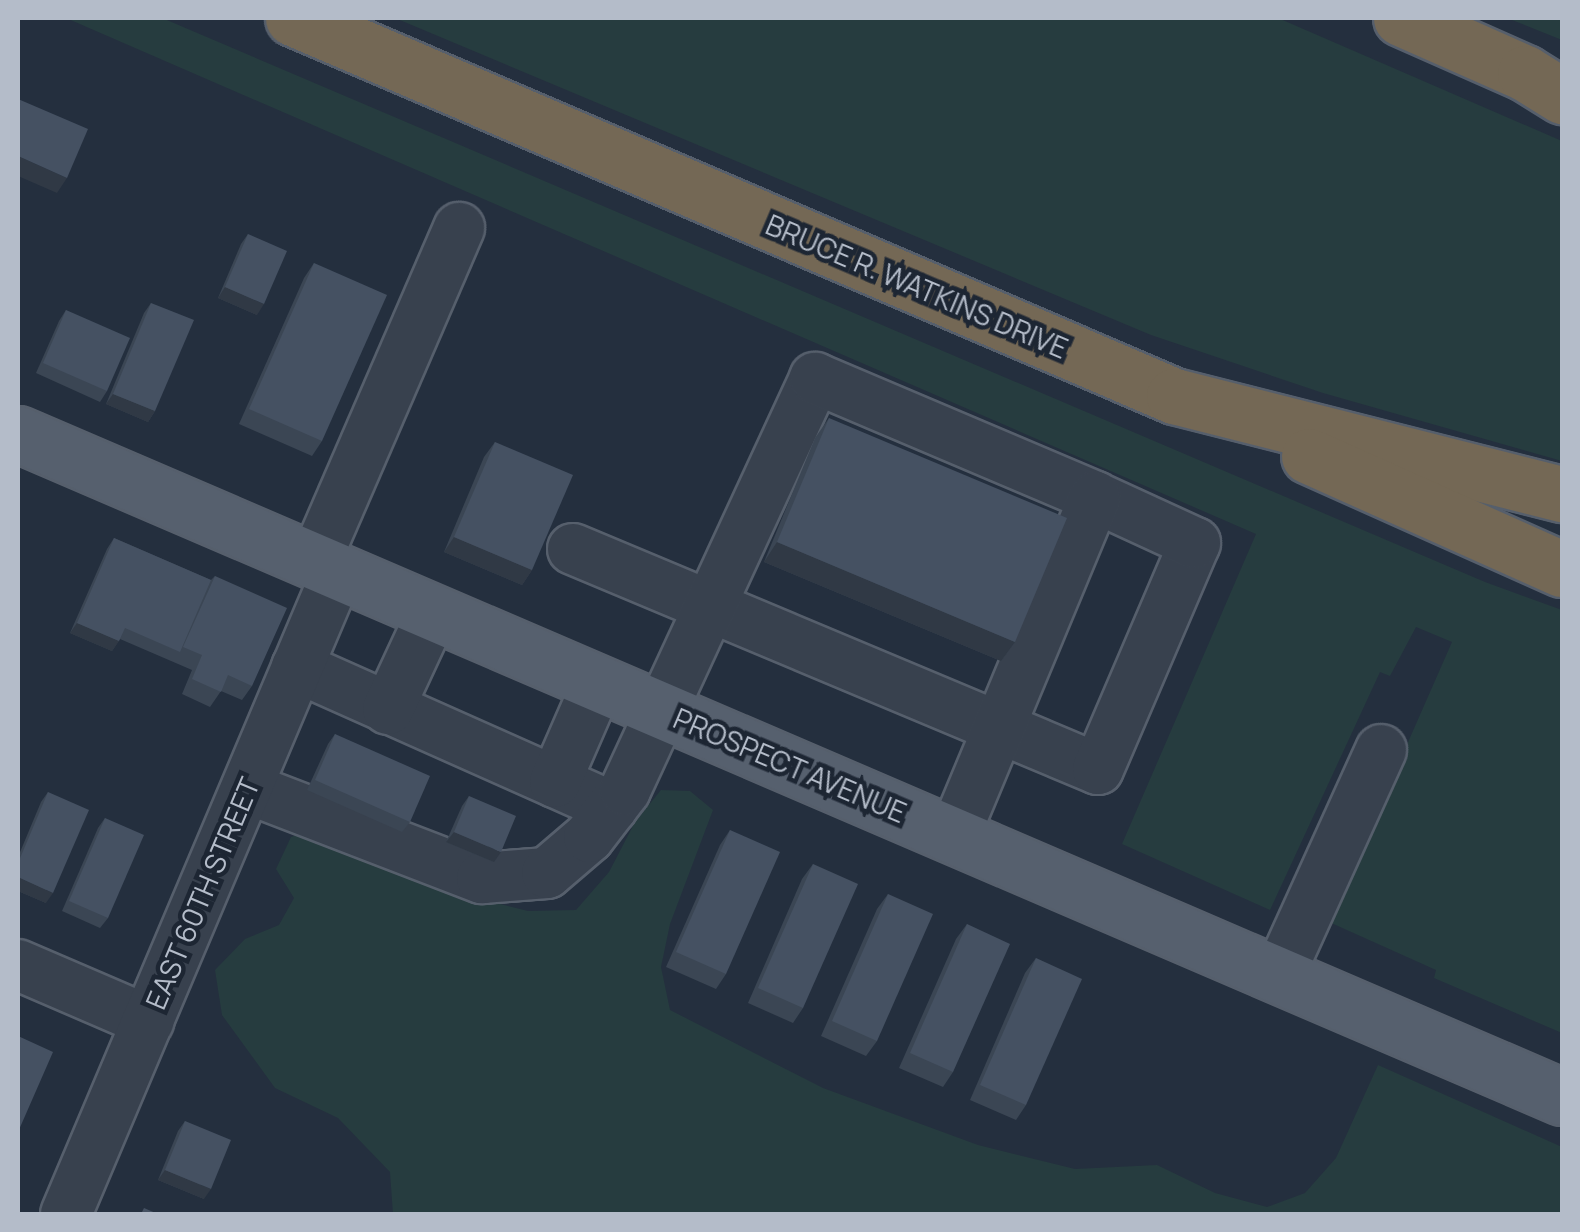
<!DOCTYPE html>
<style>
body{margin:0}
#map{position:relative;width:1580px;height:1232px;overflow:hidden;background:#242f3e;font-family:Manrope,sans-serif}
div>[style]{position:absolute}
.green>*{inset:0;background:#263c3f}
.roads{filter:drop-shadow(2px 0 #565f6c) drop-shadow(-2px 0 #565f6c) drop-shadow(0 2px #565f6c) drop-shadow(0 -2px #565f6c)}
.minor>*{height:50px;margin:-25px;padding:0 25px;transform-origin:25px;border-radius:25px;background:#38414e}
.major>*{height:55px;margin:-27.5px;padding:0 27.5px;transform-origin:27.5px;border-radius:27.5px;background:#56606e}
.highway>*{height:55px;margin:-27.5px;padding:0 27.5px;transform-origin:27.5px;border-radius:27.5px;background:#746855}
.wall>*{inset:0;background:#3b4654}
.shaded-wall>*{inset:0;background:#303945}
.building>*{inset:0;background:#455162}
span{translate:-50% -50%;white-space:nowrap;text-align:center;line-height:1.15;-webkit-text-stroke:9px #1d2633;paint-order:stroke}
.street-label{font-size:28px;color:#b4bcc9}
.frame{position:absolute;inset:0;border:20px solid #b4bcc9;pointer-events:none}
</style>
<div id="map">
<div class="green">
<i style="clip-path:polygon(66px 18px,162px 18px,1485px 582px,1562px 610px,1562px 1033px,1434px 978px,1436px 970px,1329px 922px,1452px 642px,1416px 627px,1390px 676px,1380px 672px,1270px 910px,1122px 844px,1256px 534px)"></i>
<i style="clip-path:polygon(395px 18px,1278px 18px,1562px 141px,1562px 461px,1323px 393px,1151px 335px)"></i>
<i style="clip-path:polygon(1507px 18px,1562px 18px,1562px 40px)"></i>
<i style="clip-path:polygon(661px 790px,690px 791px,713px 810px,670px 924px,661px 967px,670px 1010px,823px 1088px,978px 1145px,1075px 1169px,1157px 1165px,1215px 1193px,1267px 1207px,1305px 1193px,1336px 1158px,1378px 1065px,1562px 1147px,1562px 1214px,393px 1214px,390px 1172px,338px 1118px,275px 1088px,222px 1015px,215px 970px,245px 939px,279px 925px,294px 898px,276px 869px,291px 837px,316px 829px,477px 898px,528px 911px,576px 910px,609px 872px,635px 822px)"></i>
</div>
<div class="roads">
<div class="minor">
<i style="left:573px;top:549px;width:569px;rotate:22.74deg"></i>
<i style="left:1098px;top:769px;width:246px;rotate:-66.8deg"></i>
<i style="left:1195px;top:543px;width:110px;rotate:-155.3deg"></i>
<i style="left:315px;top:561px;width:363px;rotate:-66.6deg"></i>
<i style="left:297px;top:667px;width:345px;rotate:24deg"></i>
<i style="left:388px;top:709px;width:107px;rotate:-65.1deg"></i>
<i style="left:555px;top:782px;width:108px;rotate:-66.5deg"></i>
<i style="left:247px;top:788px;width:252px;rotate:21deg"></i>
<i style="left:482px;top:878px;width:65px;rotate:-4.4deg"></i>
<i style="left:547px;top:873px;width:55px;rotate:-40.6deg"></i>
<i style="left:589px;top:837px;width:59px;rotate:-52.5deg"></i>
<i style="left:625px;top:790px;width:454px;rotate:-65.2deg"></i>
<i style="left:815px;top:378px;width:304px;rotate:23deg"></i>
<i style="left:1095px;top:497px;width:366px;rotate:112.6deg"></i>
<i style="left:18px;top:965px;width:142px;rotate:23.3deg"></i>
<i style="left:1279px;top:975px;width:247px;rotate:-65.6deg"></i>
<i style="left:66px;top:1214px;width:698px;rotate:-67.07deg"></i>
</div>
<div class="major">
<i style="left:18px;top:434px;width:1680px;rotate:23.24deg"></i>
</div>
<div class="highway">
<i style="left:293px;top:18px;width:959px;rotate:23.22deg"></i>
<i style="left:1174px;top:396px;width:400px;rotate:14.2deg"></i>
<i style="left:1401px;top:18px;width:136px;rotate:23.9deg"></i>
<i style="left:1525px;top:73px;width:44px;rotate:31.9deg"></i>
<i style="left:1309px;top:456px;width:277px;rotate:24.1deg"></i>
</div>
</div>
<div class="wall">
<i style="clip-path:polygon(248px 234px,257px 315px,218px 298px,241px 244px)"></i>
<i style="clip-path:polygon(314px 263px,322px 441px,312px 456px,239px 424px,304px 278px)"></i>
<i style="clip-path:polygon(151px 303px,155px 411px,148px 422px,106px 404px,144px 313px)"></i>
<i style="clip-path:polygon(66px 310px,107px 391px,100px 402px,36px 373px,59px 321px)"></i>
<i style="clip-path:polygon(829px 418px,1015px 642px,1001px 661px,764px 562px,815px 438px)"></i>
<i style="clip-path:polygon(495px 442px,532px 570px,522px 585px,444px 552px,484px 457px)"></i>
<i style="clip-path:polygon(114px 538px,211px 580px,215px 576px,252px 686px,242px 700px,221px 691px,210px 707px,182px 694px,192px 670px,120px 639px,112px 651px,70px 633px,107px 549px)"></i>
<i style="clip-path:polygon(335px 734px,410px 822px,402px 832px,307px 790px,328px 744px)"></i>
<i style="clip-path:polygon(48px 792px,46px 903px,18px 891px,18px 857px,41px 802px)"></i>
<i style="clip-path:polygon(469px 796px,494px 862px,446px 842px,462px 806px)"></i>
<i style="clip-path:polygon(105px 818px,108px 918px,100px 928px,62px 911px,98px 828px)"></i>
<i style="clip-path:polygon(730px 830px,726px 974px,716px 989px,666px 967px,720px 845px)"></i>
<i style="clip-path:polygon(813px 864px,803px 1008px,793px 1023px,748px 1003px,802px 879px)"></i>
<i style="clip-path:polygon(888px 894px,877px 1041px,866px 1056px,821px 1036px,877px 909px)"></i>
<i style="clip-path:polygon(967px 924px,953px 1072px,943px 1087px,899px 1068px,956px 939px)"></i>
<i style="clip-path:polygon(1036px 958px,1026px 1105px,1016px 1120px,970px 1100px,1025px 973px)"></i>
<i style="clip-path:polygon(185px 1121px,204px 1199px,158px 1180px,178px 1131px)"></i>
</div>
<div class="shaded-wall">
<i style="clip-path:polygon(18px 156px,67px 178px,57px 193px,18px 176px)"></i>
<i style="clip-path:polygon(225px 287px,264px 304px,257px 315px,218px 298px)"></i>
<i style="clip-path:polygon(113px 394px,155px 411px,148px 422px,106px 404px)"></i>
<i style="clip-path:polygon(454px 537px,532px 570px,522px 585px,444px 552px)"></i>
<i style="clip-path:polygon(777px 542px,1015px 642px,1001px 661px,764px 562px)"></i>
<i style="clip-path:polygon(77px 623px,119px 641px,112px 651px,70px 633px)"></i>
<i style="clip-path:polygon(454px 832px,501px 852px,494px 862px,446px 842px)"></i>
<i style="clip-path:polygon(18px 877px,53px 893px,46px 903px,18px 891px)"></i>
<i style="clip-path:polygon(165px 1170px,211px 1189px,204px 1199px,158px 1180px)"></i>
</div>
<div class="building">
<i style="clip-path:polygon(18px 99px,88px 129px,67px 178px,18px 156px)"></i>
<i style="clip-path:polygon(248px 234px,287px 251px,264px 304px,225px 287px)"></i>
<i style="clip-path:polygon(314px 263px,387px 295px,322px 441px,249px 409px)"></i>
<i style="clip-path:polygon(151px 303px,194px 320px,155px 411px,113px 394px)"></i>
<i style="clip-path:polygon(66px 310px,130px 338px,107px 391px,43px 363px)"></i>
<i style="clip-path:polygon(829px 418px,1067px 518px,1015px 642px,777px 542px)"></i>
<i style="clip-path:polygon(495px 442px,573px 475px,532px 570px,454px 537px)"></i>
<i style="clip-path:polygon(114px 538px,211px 580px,180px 652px,125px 628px,119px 641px,77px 623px)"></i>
<i style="clip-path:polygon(215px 576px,287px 608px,252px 686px,228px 675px,221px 692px,192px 679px,202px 655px,183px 647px)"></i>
<i style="clip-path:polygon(335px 734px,430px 776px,410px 822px,315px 780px)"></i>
<i style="clip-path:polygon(48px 792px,89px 810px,53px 893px,18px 877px,18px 863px)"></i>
<i style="clip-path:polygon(469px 796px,516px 816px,501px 852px,454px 832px)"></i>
<i style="clip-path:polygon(105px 818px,144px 835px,108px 918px,69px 901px)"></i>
<i style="clip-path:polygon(730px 830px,780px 852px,726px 974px,676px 952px)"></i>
<i style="clip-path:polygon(813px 864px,858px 884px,803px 1008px,758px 988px)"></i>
<i style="clip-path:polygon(888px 894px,933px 914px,877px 1041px,832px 1021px)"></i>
<i style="clip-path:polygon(967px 924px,1010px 944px,953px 1072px,910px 1053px)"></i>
<i style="clip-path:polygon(1036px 958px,1082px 979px,1026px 1105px,980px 1085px)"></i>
<i style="clip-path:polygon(18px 1036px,53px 1052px,18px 1132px)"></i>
<i style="clip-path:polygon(185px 1121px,231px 1140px,211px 1189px,165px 1170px)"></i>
<i style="clip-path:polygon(144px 1208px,158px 1214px,141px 1214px)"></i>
</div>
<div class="street-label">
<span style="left:917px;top:286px;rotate:23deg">BRUCE R. WATKINS DRIVE</span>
<span style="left:790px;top:765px;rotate:23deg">PROSPECT AVENUE</span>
<span style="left:202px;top:893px;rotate:-67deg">EAST 60TH STREET</span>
</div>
<div class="frame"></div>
</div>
